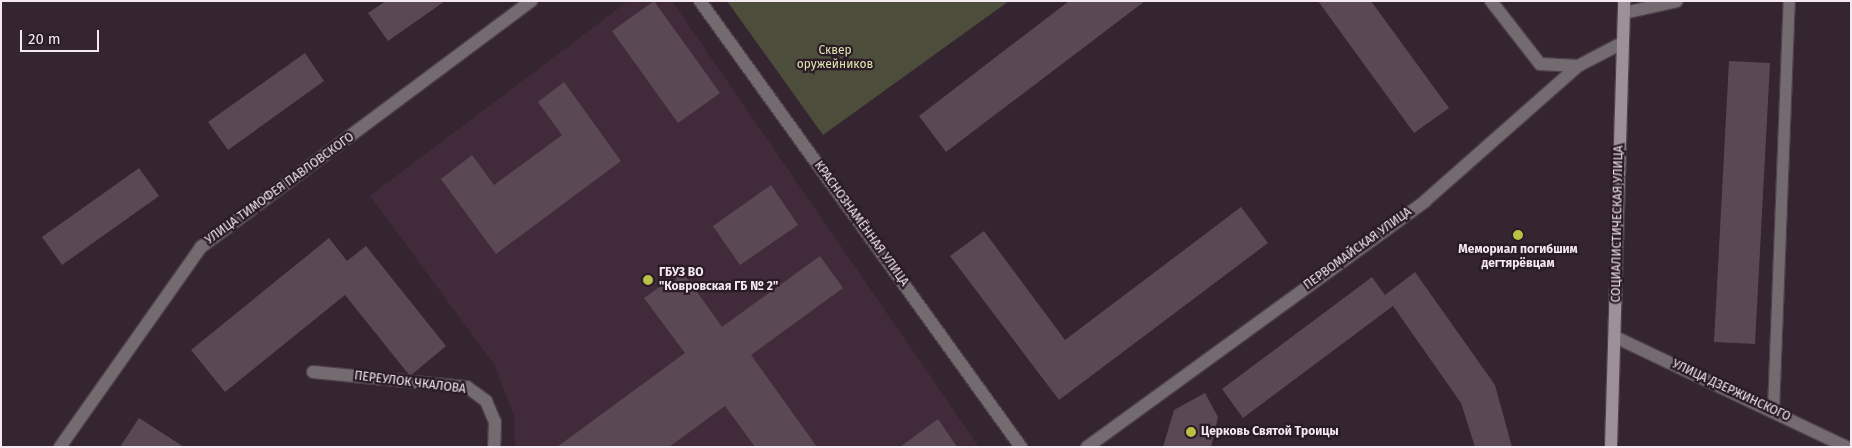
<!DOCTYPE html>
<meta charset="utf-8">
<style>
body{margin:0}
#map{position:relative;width:1852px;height:448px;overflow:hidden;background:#342530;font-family:"Fira Sans",sans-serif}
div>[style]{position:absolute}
.built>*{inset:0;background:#412b3a}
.green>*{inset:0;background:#4c4e3b}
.building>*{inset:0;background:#5a4955}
.roads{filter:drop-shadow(1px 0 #4f404b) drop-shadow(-1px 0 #4f404b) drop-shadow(0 1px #4f404b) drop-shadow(0 -1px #4f404b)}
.service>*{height:11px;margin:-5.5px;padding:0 5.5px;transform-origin:5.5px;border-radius:5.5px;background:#746b71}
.minor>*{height:12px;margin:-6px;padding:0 6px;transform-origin:6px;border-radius:6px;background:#746b71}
.secondary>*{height:12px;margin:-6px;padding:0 6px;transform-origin:6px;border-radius:6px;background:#9d9099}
.dots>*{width:14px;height:14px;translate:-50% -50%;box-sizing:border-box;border:2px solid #2a1b26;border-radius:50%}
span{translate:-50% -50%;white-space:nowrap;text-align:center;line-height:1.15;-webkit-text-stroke:4.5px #2a1b26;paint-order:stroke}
.park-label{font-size:12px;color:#dfe4ae}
.street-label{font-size:12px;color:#f4e9f0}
.poi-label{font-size:12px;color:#f4e9f0;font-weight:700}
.left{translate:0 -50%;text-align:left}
.frame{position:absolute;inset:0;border:2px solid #f4e9f0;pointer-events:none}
.scale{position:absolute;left:20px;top:30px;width:79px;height:22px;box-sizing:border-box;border:2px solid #f4e9f0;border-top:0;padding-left:6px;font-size:15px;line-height:18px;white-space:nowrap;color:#f4e9f0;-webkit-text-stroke:4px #2a1b26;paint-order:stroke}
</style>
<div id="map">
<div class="built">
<i style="clip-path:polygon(628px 1px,672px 1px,979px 447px,515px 447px,515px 418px,494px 364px,370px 196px)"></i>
</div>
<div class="green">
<i style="clip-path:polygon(727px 1px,1009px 1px,823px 135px)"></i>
</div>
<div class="building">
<i style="clip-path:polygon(386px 1px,445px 1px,388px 41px,368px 13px)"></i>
<i style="clip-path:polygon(654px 1px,720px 93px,678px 123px,612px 31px)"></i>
<i style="clip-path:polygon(1069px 1px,1145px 1px,946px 152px,919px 116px)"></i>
<i style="clip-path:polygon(1318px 1px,1371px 1px,1449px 108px,1414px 133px)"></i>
<i style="clip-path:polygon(305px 53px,324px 81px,228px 150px,208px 122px)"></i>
<i style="clip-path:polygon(1729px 61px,1770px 63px,1755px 344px,1714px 342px)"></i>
<i style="clip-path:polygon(564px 82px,621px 161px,496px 254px,441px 179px,472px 155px,494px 185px,562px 135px,538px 102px)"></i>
<i style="clip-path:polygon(139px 168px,159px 196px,62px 265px,42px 237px)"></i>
<i style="clip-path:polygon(771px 185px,798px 225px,740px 265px,713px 226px)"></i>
<i style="clip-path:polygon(1241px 207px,1268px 243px,1059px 400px,950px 256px,984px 231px,1065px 340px)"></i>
<i style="clip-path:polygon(329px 238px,347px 261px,366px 246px,446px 346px,410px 376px,345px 295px,225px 392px,191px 350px)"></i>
<i style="clip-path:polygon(820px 256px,843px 288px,751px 355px,817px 447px,755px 447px,725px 406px,669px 447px,557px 447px,685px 353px,644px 298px,682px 271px,722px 327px)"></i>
<i style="clip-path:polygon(1415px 272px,1495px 385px,1512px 447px,1475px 447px,1461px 403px,1393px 306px,1243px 418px,1222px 389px,1372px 277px,1385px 295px)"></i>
<i style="clip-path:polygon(1205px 393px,1218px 417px,1211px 447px,1163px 447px,1174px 410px)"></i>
<i style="clip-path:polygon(139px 418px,184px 447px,120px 447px)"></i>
<i style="clip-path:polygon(938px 419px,957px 447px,900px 447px)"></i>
</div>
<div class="roads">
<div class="service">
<i style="left:1773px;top:410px;width:409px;rotate:-87.8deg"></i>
</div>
<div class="minor">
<i style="left:700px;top:1px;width:550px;rotate:54.26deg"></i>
<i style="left:1491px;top:1px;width:80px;rotate:52.1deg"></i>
<i style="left:1540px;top:64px;width:38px;rotate:3deg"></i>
<i style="left:1624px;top:13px;width:54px;rotate:-12.8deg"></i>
<i style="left:1615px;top:337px;width:257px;rotate:25.4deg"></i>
<i style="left:313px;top:372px;width:155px;rotate:5.6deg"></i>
<i style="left:467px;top:387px;width:24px;rotate:36deg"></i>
<i style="left:486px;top:401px;width:23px;rotate:67deg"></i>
<i style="left:495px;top:422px;width:25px;rotate:92deg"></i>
<i style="left:60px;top:447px;width:245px;rotate:-54.8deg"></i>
<i style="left:201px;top:247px;width:412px;rotate:-36.7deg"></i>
<i style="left:1087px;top:447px;width:418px;rotate:-36deg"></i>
<i style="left:1425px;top:201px;width:204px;rotate:-41.4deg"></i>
<i style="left:1578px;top:66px;width:50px;rotate:-27.6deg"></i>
</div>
<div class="secondary">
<i style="left:1611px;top:447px;width:446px;rotate:-88.3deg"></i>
</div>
</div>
<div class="dots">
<i style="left:1518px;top:235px;background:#b9c046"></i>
<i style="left:648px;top:280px;background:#b9c046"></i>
<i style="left:1191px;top:432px;background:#b9c046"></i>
</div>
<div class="park-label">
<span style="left:835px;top:58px">Сквер<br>оружейников</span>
</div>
<div class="street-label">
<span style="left:280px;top:189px;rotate:-36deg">УЛИЦА ТИМОФЕЯ ПАВЛОВСКОГО</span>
<span style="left:861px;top:224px;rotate:54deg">КРАСНОЗНАМЁННАЯ УЛИЦА</span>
<span style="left:1618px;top:224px;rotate:-89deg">СОЦИАЛИСТИЧЕСКАЯ УЛИЦА</span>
<span style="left:1358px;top:249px;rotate:-36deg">ПЕРВОМАЙСКАЯ УЛИЦА</span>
<span style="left:410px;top:383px;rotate:7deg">ПЕРЕУЛОК ЧКАЛОВА</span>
<span style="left:1731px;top:391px;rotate:25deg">УЛИЦА ДЗЕРЖИНСКОГО</span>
</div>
<div class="poi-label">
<span style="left:1518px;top:257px">Мемориал погибшим<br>дегтярёвцам</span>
<span class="left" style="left:659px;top:280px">ГБУЗ ВО<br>"Ковровская ГБ № 2"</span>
<span class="left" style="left:1201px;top:432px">Церковь Святой Троицы</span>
</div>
<div class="frame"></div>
<div class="scale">20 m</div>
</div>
